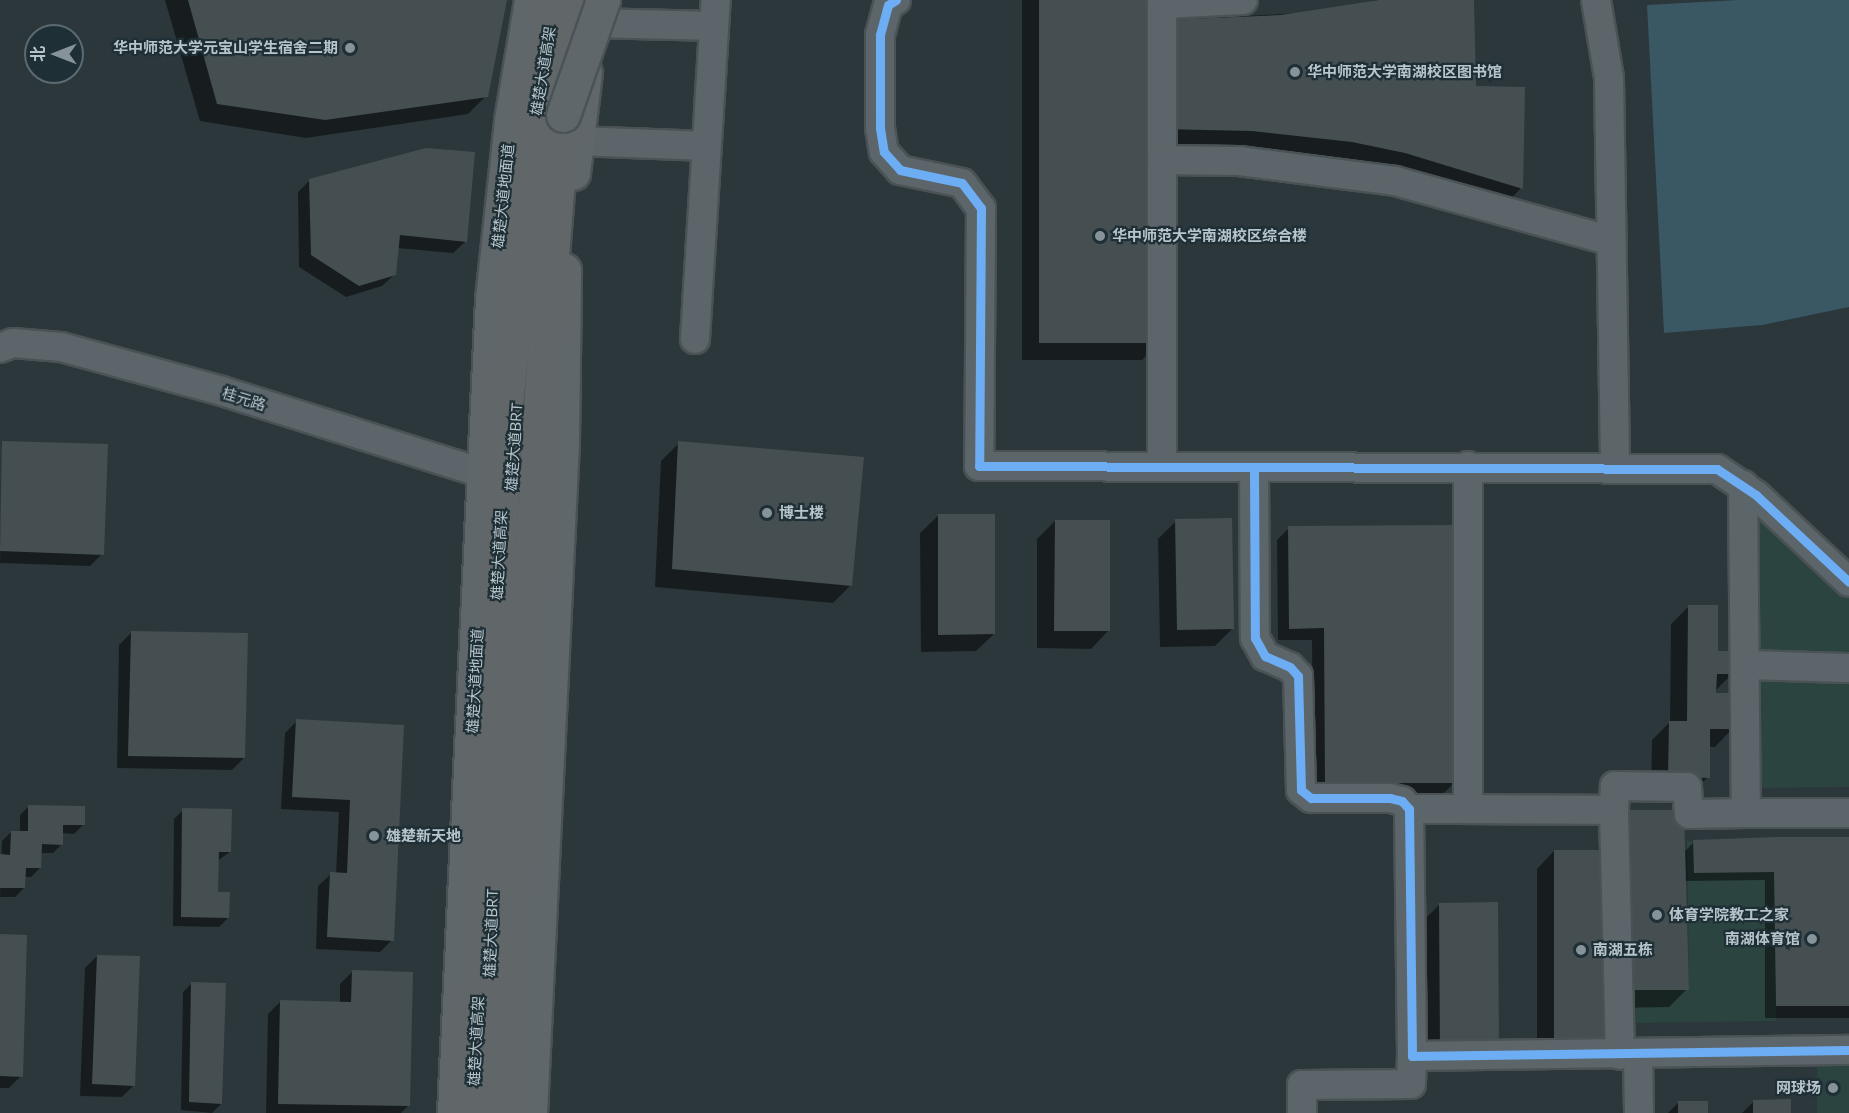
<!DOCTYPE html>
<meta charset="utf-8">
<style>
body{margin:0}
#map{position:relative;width:1849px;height:1113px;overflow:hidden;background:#2c373b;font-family:Commissioner,"Noto Sans SC",sans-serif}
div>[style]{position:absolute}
.green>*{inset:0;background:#2b443f}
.water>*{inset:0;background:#395864}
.shadow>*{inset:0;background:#0007}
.building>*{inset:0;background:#454f52}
.roads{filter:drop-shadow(2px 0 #4a5255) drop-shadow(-2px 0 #4a5255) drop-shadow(0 2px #4a5255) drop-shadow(0 -2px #4a5255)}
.minor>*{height:28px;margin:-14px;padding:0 14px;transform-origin:14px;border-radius:14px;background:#5c6569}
.major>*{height:33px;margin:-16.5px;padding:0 16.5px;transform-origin:16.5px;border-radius:16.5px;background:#5f676a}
.highway>*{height:33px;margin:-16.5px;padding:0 16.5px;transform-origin:16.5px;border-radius:16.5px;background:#616768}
.bridges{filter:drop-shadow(2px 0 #4a5358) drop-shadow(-2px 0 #4a5358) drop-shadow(0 2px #4a5358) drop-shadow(0 -2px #4a5358)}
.major-bridge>*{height:33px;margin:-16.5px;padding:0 16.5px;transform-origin:16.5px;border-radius:16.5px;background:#5f676a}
.cycleway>*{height:9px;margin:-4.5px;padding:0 4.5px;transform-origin:4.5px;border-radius:4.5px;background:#6dadf4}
.dots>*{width:16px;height:16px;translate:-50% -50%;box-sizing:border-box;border:3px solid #1f2f36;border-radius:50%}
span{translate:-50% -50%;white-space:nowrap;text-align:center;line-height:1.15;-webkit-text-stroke:4.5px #1f2f36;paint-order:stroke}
.poi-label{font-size:15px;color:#b7c5cb;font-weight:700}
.right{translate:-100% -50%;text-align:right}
.left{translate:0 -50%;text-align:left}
.street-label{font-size:15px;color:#b7c5cb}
.north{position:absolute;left:24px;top:24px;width:60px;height:60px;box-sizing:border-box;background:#1f2f36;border:2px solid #5c6b72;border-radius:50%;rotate:270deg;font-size:16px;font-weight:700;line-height:24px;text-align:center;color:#b7c5cb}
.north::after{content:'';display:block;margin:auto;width:21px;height:27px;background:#869399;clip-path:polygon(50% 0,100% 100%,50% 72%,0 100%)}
</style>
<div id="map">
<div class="green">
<i style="clip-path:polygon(1752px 507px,1849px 597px,1849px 660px,1755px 655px)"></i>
<i style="clip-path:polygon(1759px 674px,1849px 676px,1849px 787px,1760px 788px)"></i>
<i style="clip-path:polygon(1687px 840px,1774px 872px,1776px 1021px,1629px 1023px,1629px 990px,1689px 989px)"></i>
<i style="clip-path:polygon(1817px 1064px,1849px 1064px,1849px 1113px,1817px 1113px)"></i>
</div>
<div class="water">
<i style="clip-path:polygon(1738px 0,1849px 0,1849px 307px,1762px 325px,1664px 333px,1647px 5px)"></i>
</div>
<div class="shadow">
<i style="clip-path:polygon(165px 0,506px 0,486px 96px,468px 114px,306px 138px,200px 121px)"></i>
<i style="clip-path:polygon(1022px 0,1160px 0,1160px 21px,1318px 12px,1378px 0,1473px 0,1474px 88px,1521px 188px,1504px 206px,1160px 147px,1160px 342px,1142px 360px,1022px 360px)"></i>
<i style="clip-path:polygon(310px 180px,466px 241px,453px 253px,397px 248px,395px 274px,382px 286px,346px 297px,299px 267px,298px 192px)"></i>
<i style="clip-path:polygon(3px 442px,102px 554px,90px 566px,0 563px)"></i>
<i style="clip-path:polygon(679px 443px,851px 585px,833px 603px,655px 587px,661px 461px)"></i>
<i style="clip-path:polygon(938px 516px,994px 634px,976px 651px,921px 652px,920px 533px)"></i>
<i style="clip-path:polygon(1055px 521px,1108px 631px,1091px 649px,1037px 648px,1037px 539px)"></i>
<i style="clip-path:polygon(1176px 521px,1233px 628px,1215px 646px,1160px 647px,1158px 539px)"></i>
<i style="clip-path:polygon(1289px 528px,1455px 782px,1443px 794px,1313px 795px,1312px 640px,1278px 640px,1277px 540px)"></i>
<i style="clip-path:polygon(1689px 606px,1732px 674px,1715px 691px,1732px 729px,1715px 747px,1709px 747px,1708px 777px,1690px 795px,1651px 795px,1652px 740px,1670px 722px,1671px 624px)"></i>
<i style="clip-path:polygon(131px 633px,244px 758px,232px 770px,117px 768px,119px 645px)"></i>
<i style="clip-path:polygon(297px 721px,402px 726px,392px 940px,380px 952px,316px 949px,318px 886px,331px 874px,336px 874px,339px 812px,281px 809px,285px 733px)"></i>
<i style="clip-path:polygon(29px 806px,83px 825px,74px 834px,62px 833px,62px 844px,53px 853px,40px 853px,40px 868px,31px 877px,24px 877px,24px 888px,15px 897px,0 897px,2px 841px,11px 832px,20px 832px,20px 815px)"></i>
<i style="clip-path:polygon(183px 810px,230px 852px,217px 861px,217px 894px,228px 918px,219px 927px,173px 926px,174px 819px)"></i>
<i style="clip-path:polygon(1849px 839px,1849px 1018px,1765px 1018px,1765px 880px,1684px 881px,1687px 989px,1669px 1007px,1612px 1008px,1607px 1050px,1590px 1068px,1537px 1068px,1537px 869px,1554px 851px,1684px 852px,1694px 842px)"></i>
<i style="clip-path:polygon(1440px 904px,1498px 1048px,1423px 1066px,1422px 922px)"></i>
<i style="clip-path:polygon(0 936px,21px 1076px,9px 1088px,0 1088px)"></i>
<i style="clip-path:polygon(97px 956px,134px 1085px,122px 1097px,80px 1096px,85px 968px)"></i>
<i style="clip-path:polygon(352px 972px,408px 1106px,401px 1113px,266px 1113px,268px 1014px,280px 1002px,340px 1003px,340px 984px)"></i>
<i style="clip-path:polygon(192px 983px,221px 1104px,212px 1113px,181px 1110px,183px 992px)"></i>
<i style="clip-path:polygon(1754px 1101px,1789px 1113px,1742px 1113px)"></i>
<i style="clip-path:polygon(1678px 1103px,1707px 1113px,1668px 1113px)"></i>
</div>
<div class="building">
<i style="clip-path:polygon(188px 0,507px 0,488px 97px,325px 120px,217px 104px)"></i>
<i style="clip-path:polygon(1039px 0,1161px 0,1162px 20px,1281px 15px,1379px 0,1474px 0,1476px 86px,1525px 87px,1523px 189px,1405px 153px,1352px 142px,1252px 131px,1162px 129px,1162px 343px,1039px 343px)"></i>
<i style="clip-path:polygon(426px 148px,475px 152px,467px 242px,400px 235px,396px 275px,359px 286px,311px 255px,309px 179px)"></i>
<i style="clip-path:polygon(2px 441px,108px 444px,104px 555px,0 551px)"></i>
<i style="clip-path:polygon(678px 441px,864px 457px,852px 586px,672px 569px)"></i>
<i style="clip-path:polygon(938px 514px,995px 514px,995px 634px,938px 635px)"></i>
<i style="clip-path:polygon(1232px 518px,1234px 629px,1177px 630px,1175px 519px)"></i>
<i style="clip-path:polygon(1055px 520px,1110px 520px,1110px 631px,1054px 631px)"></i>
<i style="clip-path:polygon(1455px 525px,1456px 783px,1325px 783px,1324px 628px,1289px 629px,1288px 526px)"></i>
<i style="clip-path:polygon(1688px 605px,1718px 605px,1718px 651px,1734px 651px,1733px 674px,1717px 674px,1716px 693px,1734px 693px,1734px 729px,1710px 729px,1710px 778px,1668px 777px,1669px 721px,1687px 721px)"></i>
<i style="clip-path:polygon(131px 631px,248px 633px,245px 758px,128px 756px)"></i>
<i style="clip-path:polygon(296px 719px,404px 725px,394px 941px,327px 937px,330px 872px,347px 873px,350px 800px,292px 797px)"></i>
<i style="clip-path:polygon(28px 805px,85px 806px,85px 825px,63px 825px,63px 845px,42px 844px,41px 868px,26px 868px,25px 888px,0 888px,0 854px,10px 855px,11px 831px,28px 831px)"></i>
<i style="clip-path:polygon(182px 808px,232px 809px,231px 852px,219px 852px,218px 892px,230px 892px,229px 918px,181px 917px)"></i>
<i style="clip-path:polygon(1624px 810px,1684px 810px,1689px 990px,1629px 990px)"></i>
<i style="clip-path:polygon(1776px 837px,1849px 837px,1849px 1006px,1776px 1006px,1774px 872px,1694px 873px,1693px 840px)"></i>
<i style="clip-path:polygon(1554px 850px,1609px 850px,1609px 1051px,1554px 1051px)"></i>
<i style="clip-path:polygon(1498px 902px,1499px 1049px,1440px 1049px,1439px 903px)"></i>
<i style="clip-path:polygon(0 934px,27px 935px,23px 1077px,0 1076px)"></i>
<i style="clip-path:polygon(97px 955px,140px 956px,135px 1086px,92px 1084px)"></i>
<i style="clip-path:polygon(352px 970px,413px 972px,410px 1106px,278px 1104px,280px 1000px,351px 1002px)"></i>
<i style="clip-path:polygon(191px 982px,226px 983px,222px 1104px,189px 1102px)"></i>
<i style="clip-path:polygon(1791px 1099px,1791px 1113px,1753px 1113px,1753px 1100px)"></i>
<i style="clip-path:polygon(1678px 1101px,1708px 1101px,1708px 1113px,1678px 1113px)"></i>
</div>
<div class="roads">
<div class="minor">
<i style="left:896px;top:0;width:9px;rotate:148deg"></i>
<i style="left:888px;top:5px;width:31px;rotate:105deg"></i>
<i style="left:880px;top:35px;width:93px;rotate:90deg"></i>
<i style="left:880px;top:128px;width:24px;rotate:81deg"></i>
<i style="left:884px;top:152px;width:24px;rotate:48deg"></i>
<i style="left:900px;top:170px;width:63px;rotate:11.8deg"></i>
<i style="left:962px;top:183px;width:31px;rotate:53deg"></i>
<i style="left:981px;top:208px;width:258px;rotate:90.4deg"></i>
<i style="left:979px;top:466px;width:738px;rotate:0.23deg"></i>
<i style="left:1717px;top:469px;width:47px;rotate:33.7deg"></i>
<i style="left:1756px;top:495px;width:127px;rotate:43.1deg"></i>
<i style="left:1162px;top:0;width:467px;rotate:90deg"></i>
<i style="left:1596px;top:0;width:79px;rotate:80.5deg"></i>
<i style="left:1609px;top:78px;width:388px;rotate:89.1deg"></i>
<i style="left:1162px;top:4px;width:81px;rotate:-2.8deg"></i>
<i style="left:594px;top:23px;width:119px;rotate:1.4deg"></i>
<i style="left:577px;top:141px;width:129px;rotate:2.2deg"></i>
<i style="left:1162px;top:160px;width:77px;rotate:0.7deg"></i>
<i style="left:1239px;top:161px;width:157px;rotate:7.3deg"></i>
<i style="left:1395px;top:181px;width:224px;rotate:15.5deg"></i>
<i style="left:695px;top:339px;width:340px;rotate:-86.5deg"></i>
<i style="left:0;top:348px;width:14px;rotate:-21deg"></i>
<i style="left:13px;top:343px;width:48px;rotate:4.8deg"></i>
<i style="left:61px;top:347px;width:167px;rotate:15.3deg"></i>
<i style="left:222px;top:391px;width:276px;rotate:17.5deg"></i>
<i style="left:1254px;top:467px;width:171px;rotate:89.7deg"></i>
<i style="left:1255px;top:638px;width:21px;rotate:61deg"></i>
<i style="left:1265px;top:656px;width:27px;rotate:24deg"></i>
<i style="left:1290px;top:667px;width:12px;rotate:48deg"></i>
<i style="left:1298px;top:676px;width:114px;rotate:88.5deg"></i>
<i style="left:1301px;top:790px;width:13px;rotate:39deg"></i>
<i style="left:1311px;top:798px;width:79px"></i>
<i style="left:1390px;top:798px;width:12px;rotate:14deg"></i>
<i style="left:1402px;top:801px;width:11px;rotate:49deg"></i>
<i style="left:1409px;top:809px;width:247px;rotate:89.3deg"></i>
<i style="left:1412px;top:1056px;width:437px;rotate:-0.8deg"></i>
<i style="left:1743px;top:485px;width:328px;rotate:89.5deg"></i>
<i style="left:1746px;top:813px;width:103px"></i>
<i style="left:1745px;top:665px;width:104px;rotate:1.7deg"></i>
<i style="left:1409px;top:809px;width:59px"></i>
<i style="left:1468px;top:809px;width:343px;rotate:-90deg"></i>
<i style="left:1468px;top:809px;width:146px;rotate:0.4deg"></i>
<i style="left:1614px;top:810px;width:245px;rotate:88.6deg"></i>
<i style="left:1614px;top:810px;width:24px;rotate:-88deg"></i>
<i style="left:1615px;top:786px;width:72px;rotate:0.8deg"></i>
<i style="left:1687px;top:787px;width:27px;rotate:86deg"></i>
<i style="left:1689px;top:814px;width:57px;rotate:-1deg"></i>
<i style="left:1638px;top:1055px;width:58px;rotate:89deg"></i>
<i style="left:1302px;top:1113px;width:28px;rotate:-90deg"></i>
<i style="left:1302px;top:1085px;width:109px;rotate:-0.5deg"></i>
<i style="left:1411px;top:1084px;width:28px;rotate:-88deg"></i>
</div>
<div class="major">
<i style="left:573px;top:173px;width:101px;rotate:-83.2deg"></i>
<i style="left:454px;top:1113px;width:815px;rotate:-87.33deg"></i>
<i style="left:492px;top:299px;width:180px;rotate:-83.9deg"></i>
<i style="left:511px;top:120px;width:122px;rotate:-80.5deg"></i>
<i style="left:530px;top:1113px;width:672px;rotate:-87.27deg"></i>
<i style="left:562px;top:442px;width:172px;rotate:-89.3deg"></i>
</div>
<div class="highway">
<i style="left:473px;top:1113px;width:710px;rotate:-87.34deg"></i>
<i style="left:506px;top:404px;width:285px;rotate:-84.2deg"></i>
<i style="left:535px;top:120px;width:121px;rotate:-81deg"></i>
<i style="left:501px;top:1113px;width:698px;rotate:-86.88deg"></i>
<i style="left:539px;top:416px;width:302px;rotate:-85.4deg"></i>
<i style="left:563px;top:115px;width:117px;rotate:-80.6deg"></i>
</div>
</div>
<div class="bridges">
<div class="major-bridge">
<i style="left:563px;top:115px;width:122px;rotate:-70.8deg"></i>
</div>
</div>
<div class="cycleway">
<i style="left:896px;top:0;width:9px;rotate:148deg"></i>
<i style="left:888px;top:5px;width:31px;rotate:105deg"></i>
<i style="left:880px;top:35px;width:93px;rotate:90deg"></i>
<i style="left:880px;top:128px;width:24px;rotate:81deg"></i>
<i style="left:884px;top:152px;width:24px;rotate:48deg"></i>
<i style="left:900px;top:170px;width:63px;rotate:11.8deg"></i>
<i style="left:962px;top:183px;width:31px;rotate:53deg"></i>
<i style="left:981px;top:208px;width:258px;rotate:90.4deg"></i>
<i style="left:979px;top:466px;width:738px;rotate:0.23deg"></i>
<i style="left:1717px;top:469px;width:47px;rotate:33.7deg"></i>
<i style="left:1756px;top:495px;width:127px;rotate:43.1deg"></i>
<i style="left:1254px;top:467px;width:171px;rotate:89.7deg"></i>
<i style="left:1255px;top:638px;width:21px;rotate:61deg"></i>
<i style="left:1265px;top:656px;width:27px;rotate:24deg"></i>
<i style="left:1290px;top:667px;width:12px;rotate:48deg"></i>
<i style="left:1298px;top:676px;width:114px;rotate:88.5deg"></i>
<i style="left:1301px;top:790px;width:13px;rotate:39deg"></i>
<i style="left:1311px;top:798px;width:79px"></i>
<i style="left:1390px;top:798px;width:12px;rotate:14deg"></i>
<i style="left:1402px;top:801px;width:11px;rotate:49deg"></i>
<i style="left:1409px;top:809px;width:247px;rotate:89.3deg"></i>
<i style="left:1412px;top:1056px;width:437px;rotate:-0.8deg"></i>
</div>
<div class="dots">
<i style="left:350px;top:48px;background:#869399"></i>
<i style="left:1295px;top:72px;background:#869399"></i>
<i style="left:1100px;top:236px;background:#869399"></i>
<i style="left:767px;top:513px;background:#869399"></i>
<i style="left:374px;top:836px;background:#869399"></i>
<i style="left:1657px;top:915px;background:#869399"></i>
<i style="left:1812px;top:939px;background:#869399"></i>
<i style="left:1581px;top:950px;background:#869399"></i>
<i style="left:1833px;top:1088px;background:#869399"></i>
</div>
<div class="poi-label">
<span class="right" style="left:338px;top:48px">华中师范大学元宝山学生宿舍二期</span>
<span class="left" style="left:1307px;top:72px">华中师范大学南湖校区图书馆</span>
<span class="left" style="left:1112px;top:236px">华中师范大学南湖校区综合楼</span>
<span class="left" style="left:779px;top:513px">博士楼</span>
<span class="left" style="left:386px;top:836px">雄楚新天地</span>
<span class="left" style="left:1669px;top:915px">体育学院教工之家</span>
<span class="right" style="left:1800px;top:939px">南湖体育馆</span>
<span class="left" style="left:1593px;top:950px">南湖五栋</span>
<span class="right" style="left:1821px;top:1088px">网球场</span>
</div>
<div class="street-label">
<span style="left:543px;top:71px;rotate:-81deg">雄楚大道高架</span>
<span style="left:503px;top:196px;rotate:-84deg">雄楚大道地面道</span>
<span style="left:244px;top:399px;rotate:17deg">桂元路</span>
<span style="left:514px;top:447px;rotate:-86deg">雄楚大道BRT</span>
<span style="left:499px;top:555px;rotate:-87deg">雄楚大道高架</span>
<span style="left:475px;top:681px;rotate:-87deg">雄楚大道地面道</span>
<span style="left:491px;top:933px;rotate:-88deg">雄楚大道BRT</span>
<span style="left:476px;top:1041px;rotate:-87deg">雄楚大道高架</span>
</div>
<div class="north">北</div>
</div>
